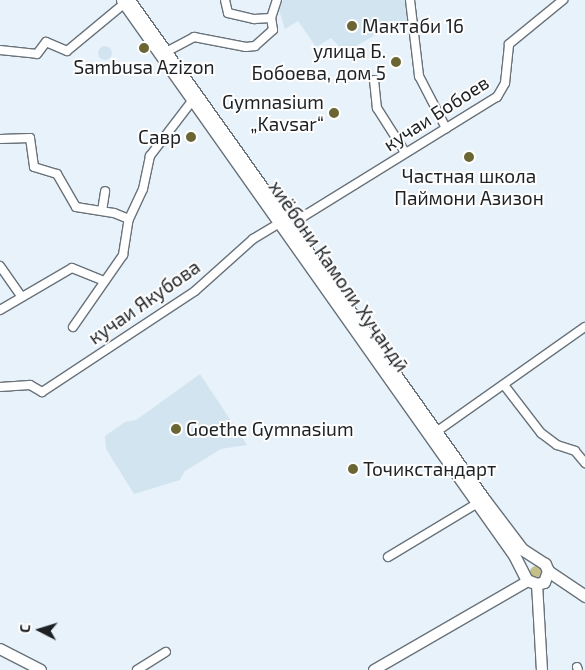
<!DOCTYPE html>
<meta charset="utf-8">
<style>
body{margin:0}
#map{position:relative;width:585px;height:670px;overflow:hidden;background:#e8f2fb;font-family:"Exo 2",sans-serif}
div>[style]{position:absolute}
.built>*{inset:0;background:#d3e4f1}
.round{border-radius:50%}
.green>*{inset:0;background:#c5c087}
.roads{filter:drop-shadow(1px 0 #697279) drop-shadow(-1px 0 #697279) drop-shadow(0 1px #697279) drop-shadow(0 -1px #697279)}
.minor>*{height:8px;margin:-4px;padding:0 4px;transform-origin:4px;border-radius:4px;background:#fff}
.secondary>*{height:10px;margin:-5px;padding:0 5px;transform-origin:5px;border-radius:5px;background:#fff}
.primary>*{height:11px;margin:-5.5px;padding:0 5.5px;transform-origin:5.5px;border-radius:5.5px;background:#fff}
.dots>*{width:14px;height:14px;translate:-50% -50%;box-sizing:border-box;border:2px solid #fefefe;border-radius:50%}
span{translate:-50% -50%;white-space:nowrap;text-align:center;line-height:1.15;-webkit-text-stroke:4px #fefefe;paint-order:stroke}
.poi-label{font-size:19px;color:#1d2124}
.left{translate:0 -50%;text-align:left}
.right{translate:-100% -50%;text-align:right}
.street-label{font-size:19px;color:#1d2124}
.north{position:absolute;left:15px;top:605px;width:50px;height:50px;-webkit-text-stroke:4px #fefefe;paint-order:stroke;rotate:275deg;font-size:14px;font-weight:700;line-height:20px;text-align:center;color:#1d2124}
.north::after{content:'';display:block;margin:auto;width:18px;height:22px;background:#1d2124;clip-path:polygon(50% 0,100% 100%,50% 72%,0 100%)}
</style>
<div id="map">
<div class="built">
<i style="clip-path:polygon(283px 0,408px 0,411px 24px,379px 33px,345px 52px,331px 38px,316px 47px,298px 21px,285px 29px,279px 10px)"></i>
<i class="round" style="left:98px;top:46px;width:14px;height:14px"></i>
<i style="clip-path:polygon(200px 374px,247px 445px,221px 449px,185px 471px,180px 480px,134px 494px,106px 449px,105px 436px,125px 422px,136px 420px)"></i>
</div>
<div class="green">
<i class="round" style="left:530px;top:566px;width:12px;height:12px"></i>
</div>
<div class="roads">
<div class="minor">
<i style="left:225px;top:0;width:13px;rotate:77deg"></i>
<i style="left:228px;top:13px;width:27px;rotate:13deg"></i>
<i style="left:254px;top:19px;width:17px;rotate:-3deg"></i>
<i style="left:410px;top:0;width:77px;rotate:83.2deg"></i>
<i style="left:419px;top:76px;width:59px;rotate:62.6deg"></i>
<i style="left:0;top:50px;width:37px;rotate:6deg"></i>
<i style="left:37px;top:54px;width:15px;rotate:-53deg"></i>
<i style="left:46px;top:42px;width:23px;rotate:23deg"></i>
<i style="left:67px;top:51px;width:75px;rotate:-39.6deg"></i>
<i style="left:166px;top:52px;width:32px;rotate:-28deg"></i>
<i style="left:194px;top:37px;width:53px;rotate:10.9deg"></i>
<i style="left:246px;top:47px;width:9px;rotate:-6deg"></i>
<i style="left:255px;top:46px;width:24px;rotate:-42deg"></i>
<i style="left:273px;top:30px;width:12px;rotate:-99deg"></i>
<i style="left:271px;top:18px;width:19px;rotate:-72deg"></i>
<i style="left:374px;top:80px;width:28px;rotate:84deg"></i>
<i style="left:377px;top:108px;width:52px;rotate:57.5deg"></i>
<i style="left:0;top:139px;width:30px;rotate:-2deg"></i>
<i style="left:30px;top:138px;width:29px;rotate:82deg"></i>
<i style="left:34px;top:167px;width:24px;rotate:17deg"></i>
<i style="left:57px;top:174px;width:38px;rotate:60deg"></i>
<i style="left:76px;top:207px;width:38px;rotate:9deg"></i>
<i style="left:114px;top:213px;width:16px;rotate:22deg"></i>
<i style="left:102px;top:211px;width:20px;rotate:-81deg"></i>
<i style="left:0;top:266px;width:37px;rotate:55deg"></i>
<i style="left:0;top:310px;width:83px;rotate:-30.3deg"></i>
<i style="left:72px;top:268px;width:35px;rotate:22deg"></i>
<i style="left:73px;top:327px;width:88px;rotate:-55.2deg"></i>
<i style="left:123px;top:255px;width:36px;rotate:-81deg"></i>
<i style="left:129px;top:219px;width:33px;rotate:-65deg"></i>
<i style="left:143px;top:189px;width:34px;rotate:-78deg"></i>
<i style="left:150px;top:156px;width:69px;rotate:-52.6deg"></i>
<i style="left:504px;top:385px;width:61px;rotate:52.4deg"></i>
<i style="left:541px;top:433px;width:20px;rotate:37deg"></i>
<i style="left:557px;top:445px;width:19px;rotate:18deg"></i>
<i style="left:575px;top:451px;width:16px;rotate:50deg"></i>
<i style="left:0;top:387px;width:30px;rotate:-4deg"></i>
<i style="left:30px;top:385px;width:14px;rotate:30deg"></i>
<i style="left:42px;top:392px;width:183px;rotate:-33.4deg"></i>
<i style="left:195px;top:291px;width:78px;rotate:-41.9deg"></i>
<i style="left:253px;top:239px;width:39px;rotate:-31deg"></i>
<i style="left:286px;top:219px;width:18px;rotate:-9deg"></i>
<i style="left:304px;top:216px;width:227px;rotate:-31.7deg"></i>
<i style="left:497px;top:97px;width:16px;rotate:-60deg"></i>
<i style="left:505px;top:83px;width:39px;rotate:-84deg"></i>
<i style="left:509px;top:44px;width:70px;rotate:-39.2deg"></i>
<i style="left:436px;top:432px;width:182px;rotate:-35.2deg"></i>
<i style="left:388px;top:557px;width:105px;rotate:-31deg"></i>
<i style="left:577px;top:667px;width:3px;rotate:72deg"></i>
<i style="left:137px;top:670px;width:34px;rotate:-32deg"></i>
</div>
<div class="secondary">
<i style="left:537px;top:584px;width:86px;rotate:86.7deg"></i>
<i style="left:0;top:649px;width:46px;rotate:27.1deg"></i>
<i style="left:374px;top:670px;width:178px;rotate:-30deg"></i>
</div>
<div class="primary">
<i style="left:122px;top:0;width:679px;rotate:54.77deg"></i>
<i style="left:514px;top:555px;width:28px;rotate:63deg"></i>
<i style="left:527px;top:580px;width:11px;rotate:22deg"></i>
<i style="left:537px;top:584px;width:7px;rotate:-16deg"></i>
<i style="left:544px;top:582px;width:12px;rotate:-70deg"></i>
<i style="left:548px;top:571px;width:8px;rotate:-113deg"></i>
<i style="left:545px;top:564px;width:27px;rotate:-147deg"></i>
<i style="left:522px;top:549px;width:63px;rotate:-127.2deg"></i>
<i style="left:484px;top:499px;width:612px;rotate:-125.43deg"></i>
<i style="left:548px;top:571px;width:45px;rotate:34deg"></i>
</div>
</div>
<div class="dots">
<i style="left:352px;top:26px;background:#6a6532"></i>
<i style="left:144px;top:48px;background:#6a6532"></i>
<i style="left:396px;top:62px;background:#6a6532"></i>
<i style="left:334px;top:113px;background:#6a6532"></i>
<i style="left:191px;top:137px;background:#6a6532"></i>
<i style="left:469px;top:157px;background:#6a6532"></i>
<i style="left:176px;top:429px;background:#6a6532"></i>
<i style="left:353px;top:469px;background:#6a6532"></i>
</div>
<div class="poi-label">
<span class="left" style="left:362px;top:26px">Мактаби 16</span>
<span class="right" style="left:386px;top:62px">улица Б.<br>Бобоева, дом 5</span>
<span style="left:144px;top:67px">Sambusa Azizon</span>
<span class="right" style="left:324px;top:113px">Gymnasium<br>„Kavsar“</span>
<span class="right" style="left:181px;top:137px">Савр</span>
<span style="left:469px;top:187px">Частная школа<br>Паймони Азизон</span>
<span class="left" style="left:186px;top:429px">Goethe Gymnasium</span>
<span class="left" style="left:363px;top:469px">Точикстандарт</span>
</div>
<div class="street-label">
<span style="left:436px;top:113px;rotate:-33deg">кучаи Бобоев</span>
<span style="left:339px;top:276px;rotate:55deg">хиёбони Камоли Хуҷандӣ</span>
<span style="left:144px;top:302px;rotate:-35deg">кучаи Якубова</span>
</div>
<div class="north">С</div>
</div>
